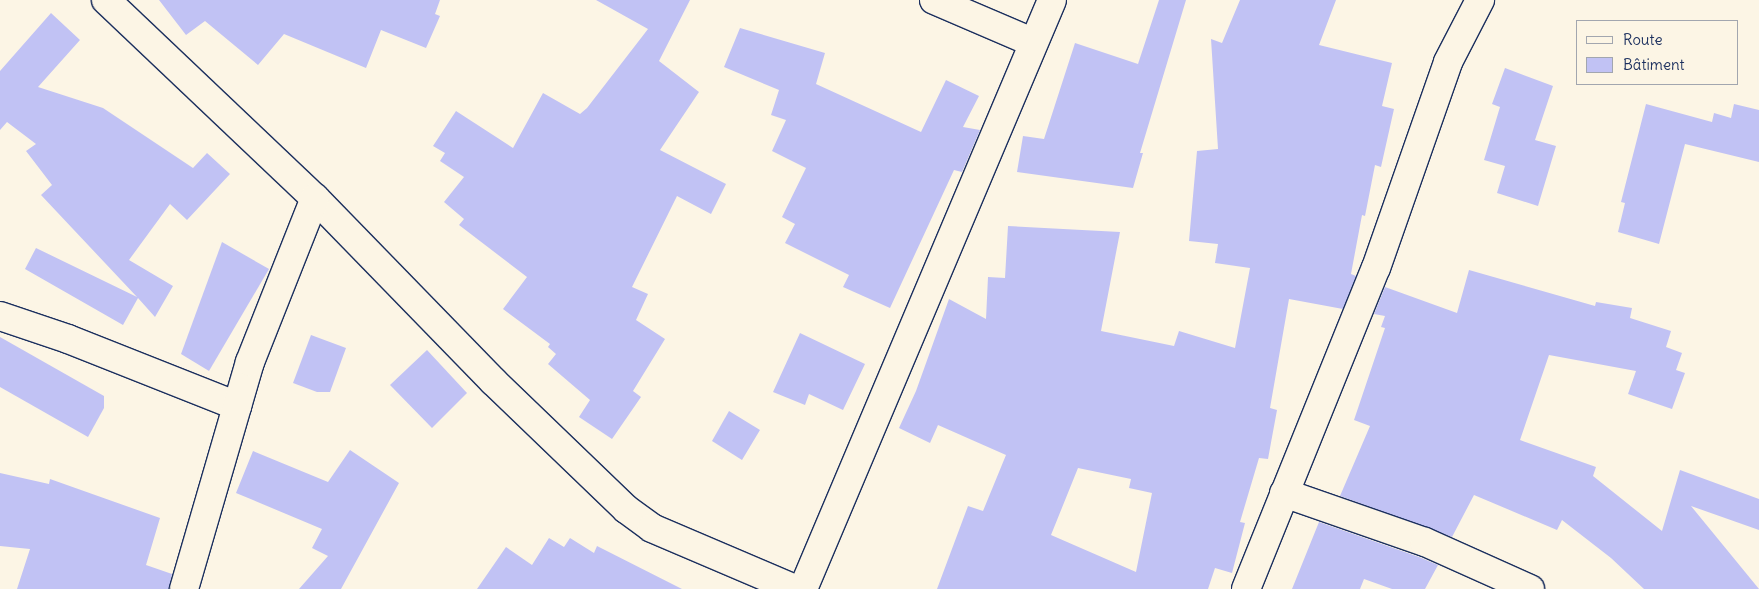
<!DOCTYPE html>
<meta charset="utf-8">
<style>
body{margin:0}
#map{position:relative;width:1759px;height:589px;overflow:hidden;background:#fcf5e5;font-family:Delius,sans-serif}
div>[style]{position:absolute}
.building>*{inset:0;background:#c1c2f4}
.roads{filter:drop-shadow(1px 0 #1b2f5e) drop-shadow(-1px 0 #1b2f5e) drop-shadow(0 1px #1b2f5e) drop-shadow(0 -1px #1b2f5e)}
.street>*{height:28px;margin:-14px;padding:0 14px;transform-origin:14px;border-radius:14px;background:#fcf5e5}
span{translate:-50% -50%;white-space:nowrap;text-align:center;line-height:1.15;-webkit-text-stroke:4px #fcf5e5;paint-order:stroke}
.legend{position:absolute;left:1576px;top:20px;width:162px;height:65px;box-sizing:border-box;background:#fcf5e5;border:1px solid #a2a6af;margin:0;padding:6px 9px;list-style:none;font-size:15px;color:#1b2f5e}
.legend li{display:flex;align-items:center;gap:10px;height:25px}
.legend b{width:25px;border:1px solid #a2a6af}
</style>
<div id="map">
<div class="building">
<i style="clip-path:polygon(159px 0,440px 0,435px 14px,440px 16px,426px 48px,381px 30px,366px 68px,284px 34px,258px 65px,205px 21px,186px 35px)"></i>
<i style="clip-path:polygon(596px 0,690px 0,659px 61px,699px 92px,660px 150px,726px 184px,711px 214px,677px 196px,632px 287px,648px 294px,636px 320px,665px 339px,633px 391px,641px 397px,612px 439px,579px 417px,590px 400px,548px 364px,556px 354px,548px 347px,550px 344px,503px 309px,527px 277px,459px 225px,464px 219px,444px 202px,464px 177px,440px 161px,445px 153px,433px 146px,456px 111px,513px 148px,543px 93px,580px 114px,587px 108px,648px 29px)"></i>
<i style="clip-path:polygon(1159px 0,1186px 0,1140px 153px,1143px 153px,1133px 188px,1017px 172px,1023px 136px,1044px 139px,1075px 43px,1138px 64px)"></i>
<i style="clip-path:polygon(evenodd,1240px 0,1336px 0,1319px 45px,1392px 63px,1382px 106px,1394px 109px,1381px 167px,1375px 165px,1365px 216px,1362px 215px,1351px 274px,1356px 276px,1343px 309px,1289px 299px,1270px 408px,1277px 410px,1268px 459px,1259px 458px,1240px 522px,1245px 523px,1232px 573px,1215px 568px,1208px 589px,937px 589px,968px 506px,983px 511px,1006px 455px,938px 425px,930px 443px,899px 428px,916px 391px,949px 299px,986px 319px,988px 277px,1005px 278px,1008px 226px,1120px 232px,1101px 331px,1174px 346px,1179px 331px,1235px 348px,1250px 268px,1215px 263px,1218px 244px,1189px 241px,1197px 151px,1218px 149px,1211px 39px,1222px 43px,1240px 0,1078px 468px,1131px 479px,1129px 488px,1152px 493px,1136px 572px,1051px 535px,1078px 468px)"></i>
<i style="clip-path:polygon(51px 13px,80px 40px,38px 87px,103px 108px,193px 168px,207px 153px,230px 174px,187px 220px,170px 204px,129px 260px,173px 286px,155px 317px,138px 298px,123px 325px,25px 269px,36px 248px,137px 297px,41px 195px,52px 185px,26px 151px,36px 144px,7px 122px,0 130px,0 71px)"></i>
<i style="clip-path:polygon(740px 28px,825px 53px,816px 84px,921px 132px,946px 80px,979px 96px,963px 127px,980px 130px,962px 172px,954px 170px,890px 308px,843px 287px,849px 275px,785px 243px,795px 224px,782px 217px,806px 168px,772px 151px,786px 120px,771px 115px,779px 90px,724px 67px)"></i>
<i style="clip-path:polygon(1505px 68px,1553px 86px,1535px 140px,1556px 146px,1538px 206px,1497px 193px,1505px 166px,1484px 160px,1500px 107px,1492px 104px)"></i>
<i style="clip-path:polygon(1646px 104px,1712px 122px,1714px 113px,1731px 118px,1734px 104px,1759px 110px,1759px 162px,1685px 144px,1659px 244px,1618px 232px,1625px 203px,1621px 202px)"></i>
<i style="clip-path:polygon(222px 242px,269px 269px,209px 371px,181px 354px)"></i>
<i style="clip-path:polygon(1469px 270px,1595px 306px,1596px 302px,1632px 308px,1630px 318px,1671px 331px,1666px 347px,1682px 353px,1676px 370px,1685px 373px,1672px 409px,1628px 394px,1636px 371px,1549px 355px,1520px 440px,1596px 467px,1593px 476px,1662px 531px,1680px 470px,1759px 499px,1759px 530px,1691px 506px,1759px 589px,1644px 589px,1611px 558px,1562px 520px,1557px 530px,1474px 495px,1452px 537px,1340px 496px,1370px 426px,1354px 420px,1385px 328px,1381px 327px,1385px 316px,1374px 314px,1385px 287px,1457px 313px)"></i>
<i style="clip-path:polygon(800px 333px,865px 364px,843px 410px,809px 394px,805px 405px,773px 392px)"></i>
<i style="clip-path:polygon(311px 335px,346px 348px,330px 392px,317px 392px,293px 383px)"></i>
<i style="clip-path:polygon(0 337px,104px 396px,104px 408px,88px 437px,0 387px)"></i>
<i style="clip-path:polygon(427px 350px,467px 393px,432px 428px,390px 385px)"></i>
<i style="clip-path:polygon(729px 411px,760px 430px,742px 460px,712px 441px)"></i>
<i style="clip-path:polygon(350px 450px,399px 483px,341px 589px,299px 589px,328px 556px,312px 548px,322px 529px,236px 493px,253px 451px,328px 482px)"></i>
<i style="clip-path:polygon(0 473px,49px 484px,50px 479px,160px 518px,146px 565px,172px 574px,169px 589px,17px 589px,30px 549px,0 546px)"></i>
<i style="clip-path:polygon(1319px 522px,1419px 557px,1438px 565px,1425px 589px,1392px 589px,1364px 579px,1360px 589px,1292px 589px)"></i>
<i style="clip-path:polygon(549px 538px,564px 547px,570px 538px,594px 553px,597px 546px,682px 589px,477px 589px,506px 547px,532px 565px)"></i>
</div>
<div class="roads">
<div class="street">
<i style="left:106px;top:0;width:288px;rotate:43.5deg"></i>
<i style="left:315px;top:198px;width:255px;rotate:45.8deg"></i>
<i style="left:493px;top:381px;width:185px;rotate:43.9deg"></i>
<i style="left:626px;top:509px;width:32px;rotate:36deg"></i>
<i style="left:652px;top:528px;width:155px;rotate:23.1deg"></i>
<i style="left:934px;top:0;width:107px;rotate:23.2deg"></i>
<i style="left:0;top:316px;width:72px;rotate:18.7deg"></i>
<i style="left:68px;top:339px;width:182px;rotate:21.6deg"></i>
<i style="left:1284px;top:493px;width:149px;rotate:19.2deg"></i>
<i style="left:1425px;top:542px;width:115px;rotate:24.1deg"></i>
<i style="left:184px;top:589px;width:236px;rotate:-73.8deg"></i>
<i style="left:250px;top:362px;width:176px;rotate:-68.4deg"></i>
<i style="left:803px;top:589px;width:639px;rotate:-67.08deg"></i>
<i style="left:1246px;top:589px;width:346px;rotate:-68deg"></i>
<i style="left:1376px;top:268px;width:218px;rotate:-70.7deg"></i>
<i style="left:1448px;top:62px;width:70px;rotate:-62.7deg"></i>
</div>
</div>
<ul class="legend">
<li><b style="height:6px;background:#fcf5e5"></b>Route</li>
<li><b style="height:14px;background:#c1c2f4"></b>Bâtiment</li>
</ul>
</div>
